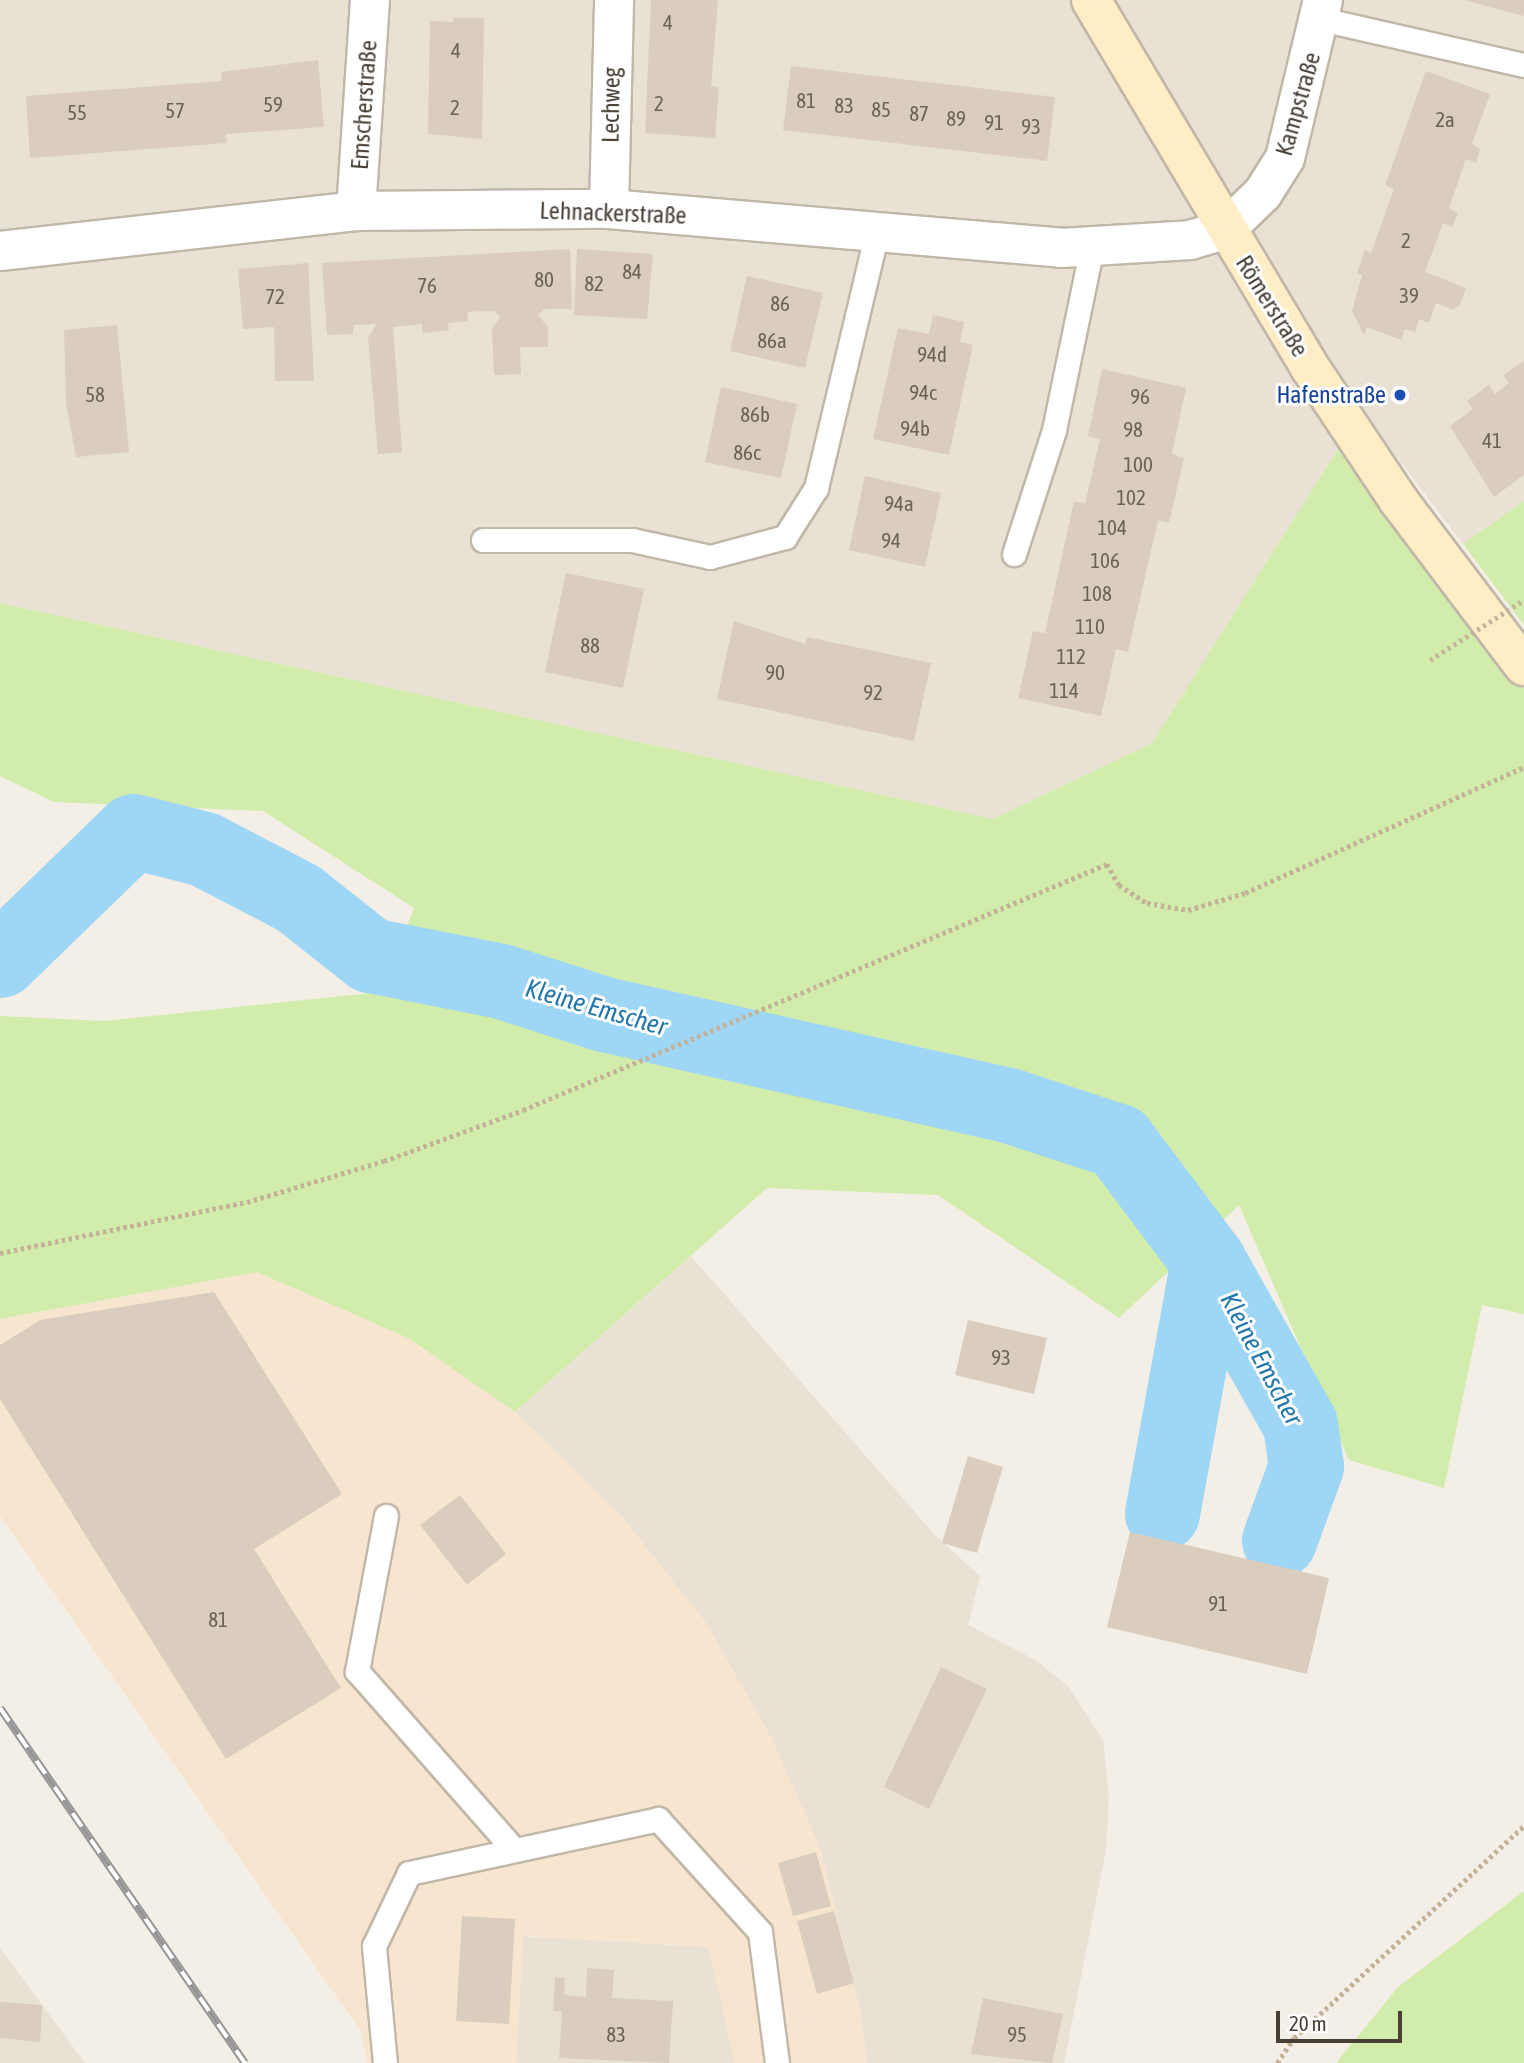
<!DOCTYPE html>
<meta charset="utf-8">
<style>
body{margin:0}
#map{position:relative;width:1524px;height:2063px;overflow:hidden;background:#f4efe6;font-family:"Asap Condensed",sans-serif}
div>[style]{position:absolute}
.residential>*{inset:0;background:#e9e1d4}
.commercial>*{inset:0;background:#f8e5d0}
.green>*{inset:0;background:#d2ecac}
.river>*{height:75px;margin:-37.5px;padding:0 37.5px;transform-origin:37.5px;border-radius:37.5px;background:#9ed6f6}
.building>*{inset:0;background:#dacdbe}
.path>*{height:4.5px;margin-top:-2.25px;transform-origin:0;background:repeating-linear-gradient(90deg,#c3b298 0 3.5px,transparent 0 7px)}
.roads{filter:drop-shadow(2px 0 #c1b7a8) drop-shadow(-2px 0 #c1b7a8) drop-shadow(0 2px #c1b7a8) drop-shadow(0 -2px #c1b7a8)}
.lane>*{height:23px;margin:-11.5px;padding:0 11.5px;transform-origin:11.5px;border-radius:11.5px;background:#fff}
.street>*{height:38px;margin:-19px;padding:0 19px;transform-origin:19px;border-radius:19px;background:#fff}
.secondary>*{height:38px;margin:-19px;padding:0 19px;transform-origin:19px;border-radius:19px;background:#ffeec5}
.rail>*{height:8px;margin-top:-4px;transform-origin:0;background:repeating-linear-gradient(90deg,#fff 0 16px,#969696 0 32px);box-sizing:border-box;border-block:2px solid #969696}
.path-bridge>*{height:4.5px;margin-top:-2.25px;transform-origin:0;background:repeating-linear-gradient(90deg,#c3b298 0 3.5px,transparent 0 7px)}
.dots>*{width:19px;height:19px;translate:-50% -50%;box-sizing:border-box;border:4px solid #fff;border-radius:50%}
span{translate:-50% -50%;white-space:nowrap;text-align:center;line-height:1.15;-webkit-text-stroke:6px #fff;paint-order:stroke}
.number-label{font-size:21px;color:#6c6257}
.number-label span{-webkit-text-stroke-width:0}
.street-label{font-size:24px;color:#483f35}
.transit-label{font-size:24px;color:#164399}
.right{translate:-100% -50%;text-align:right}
.water-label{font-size:26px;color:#2378ab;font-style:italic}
.scale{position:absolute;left:1276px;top:2011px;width:126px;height:32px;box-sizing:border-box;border:4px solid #483f35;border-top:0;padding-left:9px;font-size:21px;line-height:24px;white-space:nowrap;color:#483f35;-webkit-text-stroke:5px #fff;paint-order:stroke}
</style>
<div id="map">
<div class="residential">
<i style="clip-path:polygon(0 0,1524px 0,1524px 501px,1463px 544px,1371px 423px,1343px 441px,1152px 743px,993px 819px,0 603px)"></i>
<i style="clip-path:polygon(691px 1256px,935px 1535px,980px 1576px,968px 1625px,1037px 1661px,1068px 1686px,1103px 1740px,1109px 1797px,1106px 1850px,1064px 2063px,867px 2063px,860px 2009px,706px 1623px,622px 1517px,515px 1412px)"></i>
<i style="clip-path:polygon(523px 1936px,709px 1947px,735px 2063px,516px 2063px)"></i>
<i style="clip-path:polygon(0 1948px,85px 2063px,0 2063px)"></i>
</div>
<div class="commercial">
<i style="clip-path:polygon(257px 1272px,408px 1338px,515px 1412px,622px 1517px,706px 1623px,770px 1735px,820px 1847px,860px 2009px,867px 2063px,735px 2063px,709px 1947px,523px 1936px,516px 2063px,367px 2063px,360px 2030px,0 1516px,0 1319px)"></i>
</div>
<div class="green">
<i style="clip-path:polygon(1343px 441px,1383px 507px,1524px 688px,1524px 1314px,1482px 1305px,1444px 1488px,1349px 1460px,1239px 1205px,1119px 1318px,938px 1195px,767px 1188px,515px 1412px,408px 1338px,257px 1272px,0 1319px,0 1016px,104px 1021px,381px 992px,414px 908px,263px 811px,54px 802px,0 776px,0 603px,993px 819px,1152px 743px)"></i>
<i style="clip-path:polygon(1524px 501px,1524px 625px,1463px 544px)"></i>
<i style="clip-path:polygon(1524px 1891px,1524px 2063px,1336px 2063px,1398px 1987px)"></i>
</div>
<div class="river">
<i style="left:0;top:960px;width:185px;rotate:-44.1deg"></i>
<i style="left:133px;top:831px;width:73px;rotate:14.2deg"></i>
<i style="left:204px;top:849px;width:106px;rotate:27.5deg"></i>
<i style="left:298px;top:898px;width:92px;rotate:38.4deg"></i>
<i style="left:370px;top:955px;width:134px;rotate:11.2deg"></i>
<i style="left:501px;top:981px;width:108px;rotate:17.8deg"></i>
<i style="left:604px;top:1014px;width:417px;rotate:12.7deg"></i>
<i style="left:1011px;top:1106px;width:113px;rotate:18.1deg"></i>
<i style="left:1118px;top:1141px;width:150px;rotate:53.1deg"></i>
<i style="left:1208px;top:1261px;width:187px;rotate:60.6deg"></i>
<i style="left:1300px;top:1424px;width:42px;rotate:81.9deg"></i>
<i style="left:1306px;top:1466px;width:79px;rotate:110deg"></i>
<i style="left:1162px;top:1513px;width:256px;rotate:-79.7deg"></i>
</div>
<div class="building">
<i style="clip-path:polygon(651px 0,718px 0,711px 86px,719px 87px,715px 138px,645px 133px)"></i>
<i style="clip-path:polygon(1469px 0,1524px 0,1524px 16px,1468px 1px)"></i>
<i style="clip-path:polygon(453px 18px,484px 18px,482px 139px,428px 134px,430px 21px,453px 22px)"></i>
<i style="clip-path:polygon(318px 60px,324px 127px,226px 134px,227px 143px,30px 158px,26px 96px,222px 81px,221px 72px)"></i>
<i style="clip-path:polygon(791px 66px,1055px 97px,1047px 161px,783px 130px)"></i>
<i style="clip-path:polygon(1426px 71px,1490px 94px,1472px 144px,1480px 149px,1476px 163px,1466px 159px,1449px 208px,1458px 213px,1452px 227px,1443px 223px,1425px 272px,1466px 288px,1460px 305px,1453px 310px,1436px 303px,1429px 323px,1419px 319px,1415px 332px,1405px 329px,1401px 340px,1367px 327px,1364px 335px,1352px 311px,1362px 275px,1357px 273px,1365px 250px,1371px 253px,1394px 189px,1385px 185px)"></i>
<i style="clip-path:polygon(570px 249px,572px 309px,545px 309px,538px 315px,548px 327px,548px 347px,520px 347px,521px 374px,494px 375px,492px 329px,500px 317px,494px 311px,467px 312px,468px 321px,448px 323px,449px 330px,423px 333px,422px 324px,393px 327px,402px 452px,378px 454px,368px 337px,377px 324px,353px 325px,353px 334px,327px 335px,322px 263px)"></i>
<i style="clip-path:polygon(577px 249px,653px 254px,647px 319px,574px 315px)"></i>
<i style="clip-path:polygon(308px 263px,314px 381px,275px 381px,274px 327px,243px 329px,238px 269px)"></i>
<i style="clip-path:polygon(747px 276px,823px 293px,805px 368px,730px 351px)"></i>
<i style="clip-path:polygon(933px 315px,964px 322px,960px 342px,973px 345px,949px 455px,873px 439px,898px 328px,929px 334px)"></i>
<i style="clip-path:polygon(117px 325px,129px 452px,76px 457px,66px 403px,64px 330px)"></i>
<i style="clip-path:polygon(1524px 361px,1524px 475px,1494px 497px,1450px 426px,1473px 409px,1467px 401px,1489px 385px,1495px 394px,1509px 383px,1503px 375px)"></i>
<i style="clip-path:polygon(1102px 369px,1186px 388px,1172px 454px,1184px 458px,1169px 523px,1158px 520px,1128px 652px,1116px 649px,1101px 716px,1018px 698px,1033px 631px,1045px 633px,1074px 501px,1085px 504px,1100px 439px,1088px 436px)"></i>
<i style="clip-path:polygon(721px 387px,797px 404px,781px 478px,705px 462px)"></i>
<i style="clip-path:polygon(865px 476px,941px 493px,925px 567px,849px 550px)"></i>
<i style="clip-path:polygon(566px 573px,644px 589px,623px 688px,545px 672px)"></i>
<i style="clip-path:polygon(734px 621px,805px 644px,807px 637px,931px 663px,914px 741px,717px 699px)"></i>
<i style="clip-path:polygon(214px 1292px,342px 1494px,254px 1549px,341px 1688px,226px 1759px,0 1399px,0 1345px,40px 1320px)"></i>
<i style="clip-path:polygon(968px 1320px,1047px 1338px,1034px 1394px,955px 1375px)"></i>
<i style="clip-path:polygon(968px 1456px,1003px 1467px,977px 1553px,942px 1543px)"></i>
<i style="clip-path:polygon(460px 1495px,506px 1554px,467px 1585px,420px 1525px)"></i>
<i style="clip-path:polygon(1130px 1532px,1329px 1578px,1307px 1674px,1107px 1627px)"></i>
<i style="clip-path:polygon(941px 1667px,987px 1689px,929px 1809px,884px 1787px)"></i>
<i style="clip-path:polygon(816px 1852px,831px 1906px,793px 1916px,778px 1863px)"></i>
<i style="clip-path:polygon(834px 1911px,854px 1983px,817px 1994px,797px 1921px)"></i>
<i style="clip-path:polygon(462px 1916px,515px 1919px,509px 2024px,456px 2021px)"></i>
<i style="clip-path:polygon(587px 1968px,614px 1970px,612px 1998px,673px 2001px,669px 2063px,559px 2058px,562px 2011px,553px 2011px,555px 1977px,565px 1978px,564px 1995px,586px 1997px)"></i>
<i style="clip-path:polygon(983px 1998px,1063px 2014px,1052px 2063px,971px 2054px)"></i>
<i style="clip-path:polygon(0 2002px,42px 2005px,40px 2042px,0 2038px)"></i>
</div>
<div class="path">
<i style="left:0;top:1253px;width:252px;rotate:-11.7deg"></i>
<i style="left:247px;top:1202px;width:143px;rotate:-16.7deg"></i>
<i style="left:384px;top:1161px;width:148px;rotate:-20.1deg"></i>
<i style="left:523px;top:1110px;width:634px;rotate:-22.84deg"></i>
<i style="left:1107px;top:864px;width:24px;rotate:60deg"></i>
<i style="left:1119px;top:885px;width:33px;rotate:33deg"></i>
<i style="left:1147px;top:903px;width:42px;rotate:9.7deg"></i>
<i style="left:1188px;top:910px;width:59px;rotate:-16.6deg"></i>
<i style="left:1245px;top:893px;width:306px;rotate:-24.3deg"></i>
<i style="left:1277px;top:2063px;width:30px;rotate:-56deg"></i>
<i style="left:1294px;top:2038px;width:313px;rotate:-42.7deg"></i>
</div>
<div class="roads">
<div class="lane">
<i style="left:1321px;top:19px;width:208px;rotate:12.8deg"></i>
<i style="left:483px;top:540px;width:149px"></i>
<i style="left:632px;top:540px;width:80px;rotate:12.3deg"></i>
<i style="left:710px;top:557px;width:78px;rotate:-14.9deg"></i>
<i style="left:785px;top:537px;width:58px;rotate:-57.7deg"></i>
<i style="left:816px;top:488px;width:264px;rotate:-76.6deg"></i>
<i style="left:1014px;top:554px;width:130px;rotate:-72.1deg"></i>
<i style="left:1054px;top:430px;width:187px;rotate:-78.3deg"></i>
<i style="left:386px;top:1516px;width:158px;rotate:100.6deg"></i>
<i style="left:357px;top:1671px;width:238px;rotate:48.7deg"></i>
<i style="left:385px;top:2063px;width:118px;rotate:-95.4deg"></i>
<i style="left:374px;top:1946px;width:81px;rotate:-64.4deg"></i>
<i style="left:409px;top:1873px;width:255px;rotate:-12.2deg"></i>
<i style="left:658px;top:1819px;width:152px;rotate:47.9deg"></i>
<i style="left:760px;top:1932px;width:132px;rotate:82.6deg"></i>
</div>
<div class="street">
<i style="left:609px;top:209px;width:209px;rotate:-88.6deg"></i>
<i style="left:356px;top:211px;width:211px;rotate:-86.2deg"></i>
<i style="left:0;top:251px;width:358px;rotate:-6.4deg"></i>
<i style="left:356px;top:211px;width:253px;rotate:-0.5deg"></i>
<i style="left:609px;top:209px;width:454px;rotate:4.9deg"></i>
<i style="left:1061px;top:248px;width:129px;rotate:-3.5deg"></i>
<i style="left:1190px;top:240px;width:36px;rotate:-16deg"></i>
<i style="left:1225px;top:230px;width:53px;rotate:-44.2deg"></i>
<i style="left:1263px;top:193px;width:41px;rotate:-57.8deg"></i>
<i style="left:1285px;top:158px;width:163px;rotate:-76.5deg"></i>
</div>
<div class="secondary">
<i style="left:1091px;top:0;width:426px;rotate:59.2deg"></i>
<i style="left:1309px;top:366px;width:162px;rotate:56.3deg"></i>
<i style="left:1399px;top:501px;width:207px;rotate:52.9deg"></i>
</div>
</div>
<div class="rail">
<i style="left:0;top:1708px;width:431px;rotate:55.4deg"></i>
</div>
<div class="path-bridge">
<i style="left:1430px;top:660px;width:112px;rotate:-32.6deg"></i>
</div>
<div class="dots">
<i style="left:1400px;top:395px;background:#1a4fb4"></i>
</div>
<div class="number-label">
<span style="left:668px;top:22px">4</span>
<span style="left:456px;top:50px">4</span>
<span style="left:806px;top:100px">81</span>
<span style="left:659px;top:103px">2</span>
<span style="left:273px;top:104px">59</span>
<span style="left:844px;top:105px">83</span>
<span style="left:455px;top:107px">2</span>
<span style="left:881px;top:109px">85</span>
<span style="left:175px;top:110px">57</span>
<span style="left:77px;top:112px">55</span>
<span style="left:919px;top:113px">87</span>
<span style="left:956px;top:118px">89</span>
<span style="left:1445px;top:119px">2a</span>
<span style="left:994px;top:122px">91</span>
<span style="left:1031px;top:126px">93</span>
<span style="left:1406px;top:240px">2</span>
<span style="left:632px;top:271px">84</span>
<span style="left:544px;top:279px">80</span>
<span style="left:594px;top:283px">82</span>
<span style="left:427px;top:285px">76</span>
<span style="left:1409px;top:295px">39</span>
<span style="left:275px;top:296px">72</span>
<span style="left:780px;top:303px">86</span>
<span style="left:772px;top:340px">86a</span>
<span style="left:932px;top:354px">94d</span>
<span style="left:923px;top:392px">94c</span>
<span style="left:95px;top:394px">58</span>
<span style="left:1140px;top:396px">96</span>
<span style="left:755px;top:414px">86b</span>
<span style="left:915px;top:428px">94b</span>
<span style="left:1133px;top:429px">98</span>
<span style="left:1492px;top:440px">41</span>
<span style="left:747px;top:452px">86c</span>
<span style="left:1138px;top:464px">100</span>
<span style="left:1131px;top:497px">102</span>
<span style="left:899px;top:503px">94a</span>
<span style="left:1112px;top:527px">104</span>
<span style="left:891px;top:540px">94</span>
<span style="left:1105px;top:560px">106</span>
<span style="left:1097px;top:593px">108</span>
<span style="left:1090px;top:626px">110</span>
<span style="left:590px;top:645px">88</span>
<span style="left:1071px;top:656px">112</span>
<span style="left:775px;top:672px">90</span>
<span style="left:1064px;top:690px">114</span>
<span style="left:873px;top:692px">92</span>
<span style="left:1001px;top:1357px">93</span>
<span style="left:1218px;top:1603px">91</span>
<span style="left:218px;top:1619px">81</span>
<span style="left:616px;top:2034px">83</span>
<span style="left:1017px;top:2034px">95</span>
</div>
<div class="street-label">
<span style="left:1298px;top:104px;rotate:-74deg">Kampstraße</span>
<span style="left:364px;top:105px;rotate:-86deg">Emscherstraße</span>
<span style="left:611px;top:105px;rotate:-89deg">Lechweg</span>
<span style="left:613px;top:213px;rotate:2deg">Lehnackerstraße</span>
<span style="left:1272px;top:306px;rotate:58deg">Römerstraße</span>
</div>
<div class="transit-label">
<span class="right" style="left:1386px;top:395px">Hafenstraße</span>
</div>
<div class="water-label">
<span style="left:596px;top:1008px;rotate:16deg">Kleine Emscher</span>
<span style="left:1261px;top:1359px;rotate:62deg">Kleine Emscher</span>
</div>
<div class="scale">20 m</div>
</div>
